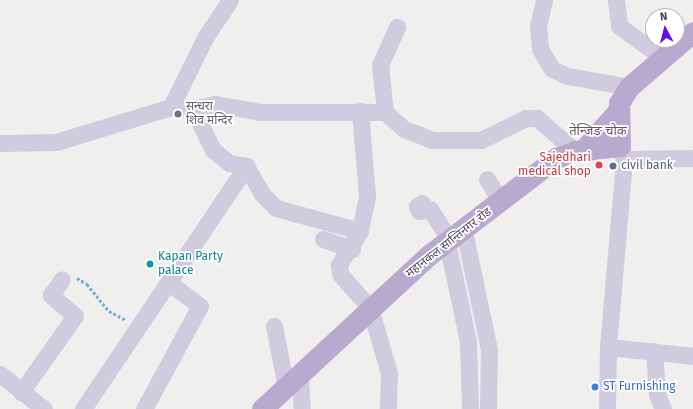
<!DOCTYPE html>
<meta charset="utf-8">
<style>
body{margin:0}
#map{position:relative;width:693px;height:409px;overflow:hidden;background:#f0efed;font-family:"Fira Sans","Noto Sans Devanagari",sans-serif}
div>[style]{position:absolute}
.path>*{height:2.5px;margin-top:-1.25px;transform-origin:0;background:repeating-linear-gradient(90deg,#6fb0d0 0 3px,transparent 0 5px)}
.minor>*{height:17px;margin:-8.5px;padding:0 8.5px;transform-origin:8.5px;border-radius:8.5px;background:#d0cbde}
.major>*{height:21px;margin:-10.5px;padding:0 10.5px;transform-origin:10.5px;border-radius:10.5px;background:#b6abce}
.dots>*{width:11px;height:11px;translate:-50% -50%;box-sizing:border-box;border:2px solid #fff;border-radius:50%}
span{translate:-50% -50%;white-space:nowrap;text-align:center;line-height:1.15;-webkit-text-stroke:3.5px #fff;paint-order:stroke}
.worship-label{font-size:12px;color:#5b616d}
.left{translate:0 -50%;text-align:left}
.health-label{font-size:12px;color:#be3a42}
.right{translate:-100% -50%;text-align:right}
.service-label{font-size:12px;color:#4e5e75}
.street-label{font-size:12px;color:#4b455b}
.culture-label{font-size:12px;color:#0d838f}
.shop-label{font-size:12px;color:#366cbe}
.neighbourhood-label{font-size:13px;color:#5d5963}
.north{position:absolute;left:645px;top:8px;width:40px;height:40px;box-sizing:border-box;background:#fff;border:1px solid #b7b5bd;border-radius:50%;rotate:353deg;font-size:11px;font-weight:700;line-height:16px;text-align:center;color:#4b455b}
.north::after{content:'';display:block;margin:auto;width:14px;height:18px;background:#6310e7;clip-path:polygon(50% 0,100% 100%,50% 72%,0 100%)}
</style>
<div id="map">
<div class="path">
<i style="left:77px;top:278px;width:12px;rotate:31deg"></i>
<i style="left:87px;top:284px;width:35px;rotate:51deg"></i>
<i style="left:109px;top:311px;width:19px;rotate:28deg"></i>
</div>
<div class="minor">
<i style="left:544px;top:0;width:26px;rotate:103deg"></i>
<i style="left:538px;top:25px;width:24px;rotate:85deg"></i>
<i style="left:540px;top:49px;width:23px;rotate:59deg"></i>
<i style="left:552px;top:69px;width:17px;rotate:24deg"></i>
<i style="left:568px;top:76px;width:62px;rotate:10.2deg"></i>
<i style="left:616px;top:0;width:26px;rotate:83deg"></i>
<i style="left:619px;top:26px;width:53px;rotate:35.8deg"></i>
<i style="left:171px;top:107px;width:79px;rotate:-63.8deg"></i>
<i style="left:206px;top:36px;width:43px;rotate:-56.3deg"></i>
<i style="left:193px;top:109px;width:46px;rotate:64deg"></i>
<i style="left:213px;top:150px;width:21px;rotate:39deg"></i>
<i style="left:229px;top:163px;width:17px;rotate:10deg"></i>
<i style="left:246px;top:166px;width:32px;rotate:60deg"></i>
<i style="left:262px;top:194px;width:20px;rotate:45deg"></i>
<i style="left:276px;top:208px;width:87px;rotate:15.3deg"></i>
<i style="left:360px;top:111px;width:86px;rotate:85.3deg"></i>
<i style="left:367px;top:197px;width:35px;rotate:102deg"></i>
<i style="left:360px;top:231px;width:40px;rotate:122deg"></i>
<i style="left:339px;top:265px;width:9px;rotate:84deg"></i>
<i style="left:340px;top:274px;width:45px;rotate:48.6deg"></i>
<i style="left:370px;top:308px;width:68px;rotate:73.7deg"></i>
<i style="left:389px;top:373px;width:36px;rotate:92deg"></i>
<i style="left:385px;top:112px;width:47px;rotate:-96.1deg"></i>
<i style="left:380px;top:65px;width:42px;rotate:-65.9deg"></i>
<i style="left:0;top:143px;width:56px;rotate:-1deg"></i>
<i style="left:56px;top:142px;width:120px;rotate:-16.9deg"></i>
<i style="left:171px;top:107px;width:22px;rotate:5deg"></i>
<i style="left:193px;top:109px;width:23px;rotate:-13deg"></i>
<i style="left:215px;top:104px;width:46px;rotate:10.1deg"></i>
<i style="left:260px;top:112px;width:125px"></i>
<i style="left:385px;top:112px;width:25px;rotate:42deg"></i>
<i style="left:404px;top:129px;width:30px;rotate:21deg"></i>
<i style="left:432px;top:140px;width:49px"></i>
<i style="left:481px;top:140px;width:50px;rotate:-26.1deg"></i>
<i style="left:526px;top:118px;width:11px"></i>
<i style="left:537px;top:118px;width:50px;rotate:41deg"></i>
<i style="left:624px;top:159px;width:69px;rotate:-0.8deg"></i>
<i style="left:487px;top:179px;width:27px;rotate:59deg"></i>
<i style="left:422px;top:203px;width:6px;rotate:149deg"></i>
<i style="left:417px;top:206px;width:5px;rotate:68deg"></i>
<i style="left:419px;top:211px;width:11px;rotate:-10deg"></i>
<i style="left:430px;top:209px;width:38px;rotate:58deg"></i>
<i style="left:464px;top:231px;width:122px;rotate:78.1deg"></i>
<i style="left:489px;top:350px;width:59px;rotate:91deg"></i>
<i style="left:323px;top:239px;width:31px;rotate:19deg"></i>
<i style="left:447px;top:242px;width:102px;rotate:78.1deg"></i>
<i style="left:468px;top:342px;width:67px;rotate:88.3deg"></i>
<i style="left:274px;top:326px;width:63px;rotate:79deg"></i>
<i style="left:608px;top:347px;width:85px;rotate:6deg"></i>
<i style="left:654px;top:351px;width:43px;rotate:86deg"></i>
<i style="left:657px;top:394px;width:16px;rotate:68deg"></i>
<i style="left:0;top:374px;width:56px;rotate:38.5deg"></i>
<i style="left:300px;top:376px;width:33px;rotate:87deg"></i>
<i style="left:21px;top:392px;width:93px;rotate:-54.6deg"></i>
<i style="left:75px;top:316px;width:32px;rotate:-139deg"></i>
<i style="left:51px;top:295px;width:19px;rotate:-55deg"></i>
<i style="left:83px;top:409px;width:293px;rotate:-56.1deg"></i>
<i style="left:144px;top:409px;width:117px;rotate:-61.5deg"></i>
<i style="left:200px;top:306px;width:40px;rotate:-143deg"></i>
<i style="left:607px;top:409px;width:62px;rotate:-89.1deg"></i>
<i style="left:608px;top:347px;width:189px;rotate:-85.1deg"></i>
<i style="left:624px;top:159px;width:14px;rotate:-107deg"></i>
</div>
<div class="major">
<i style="left:583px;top:150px;width:54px;rotate:-48deg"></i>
<i style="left:262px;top:409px;width:227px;rotate:-42.7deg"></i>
<i style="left:429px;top:255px;width:160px;rotate:-37.4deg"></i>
<i style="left:556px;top:158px;width:20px;rotate:-20deg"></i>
<i style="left:575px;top:151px;width:45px;rotate:-6.3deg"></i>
<i style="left:620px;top:146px;width:43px;rotate:-91.3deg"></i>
<i style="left:619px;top:103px;width:19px;rotate:-58deg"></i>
<i style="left:629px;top:87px;width:84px;rotate:-40.7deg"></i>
</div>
<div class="dots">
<i style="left:178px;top:114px;background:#6b7280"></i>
<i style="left:599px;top:165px;background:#e0444e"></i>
<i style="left:613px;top:166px;background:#5c6f8a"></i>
<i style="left:150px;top:264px;background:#0f9aa8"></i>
<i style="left:595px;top:387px;background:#3f7fe0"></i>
</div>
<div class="worship-label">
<span class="left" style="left:186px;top:114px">सन्धरा<br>शिव मन्दिर</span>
</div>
<div class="health-label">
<span class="right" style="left:591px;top:165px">Sajedhari<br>medical shop</span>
</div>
<div class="service-label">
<span class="left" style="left:621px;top:166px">civil bank</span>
</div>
<div class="street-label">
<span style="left:449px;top:243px;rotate:-38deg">महानकल सान्तिनगर रोड</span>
</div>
<div class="culture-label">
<span class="left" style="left:158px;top:264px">Kapan Party<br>palace</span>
</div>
<div class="shop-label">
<span class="left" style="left:603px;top:387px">ST Furnishing</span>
</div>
<div class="neighbourhood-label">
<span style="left:598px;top:131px">तेन्जिङ चोक</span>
</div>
<div class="north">N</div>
</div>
